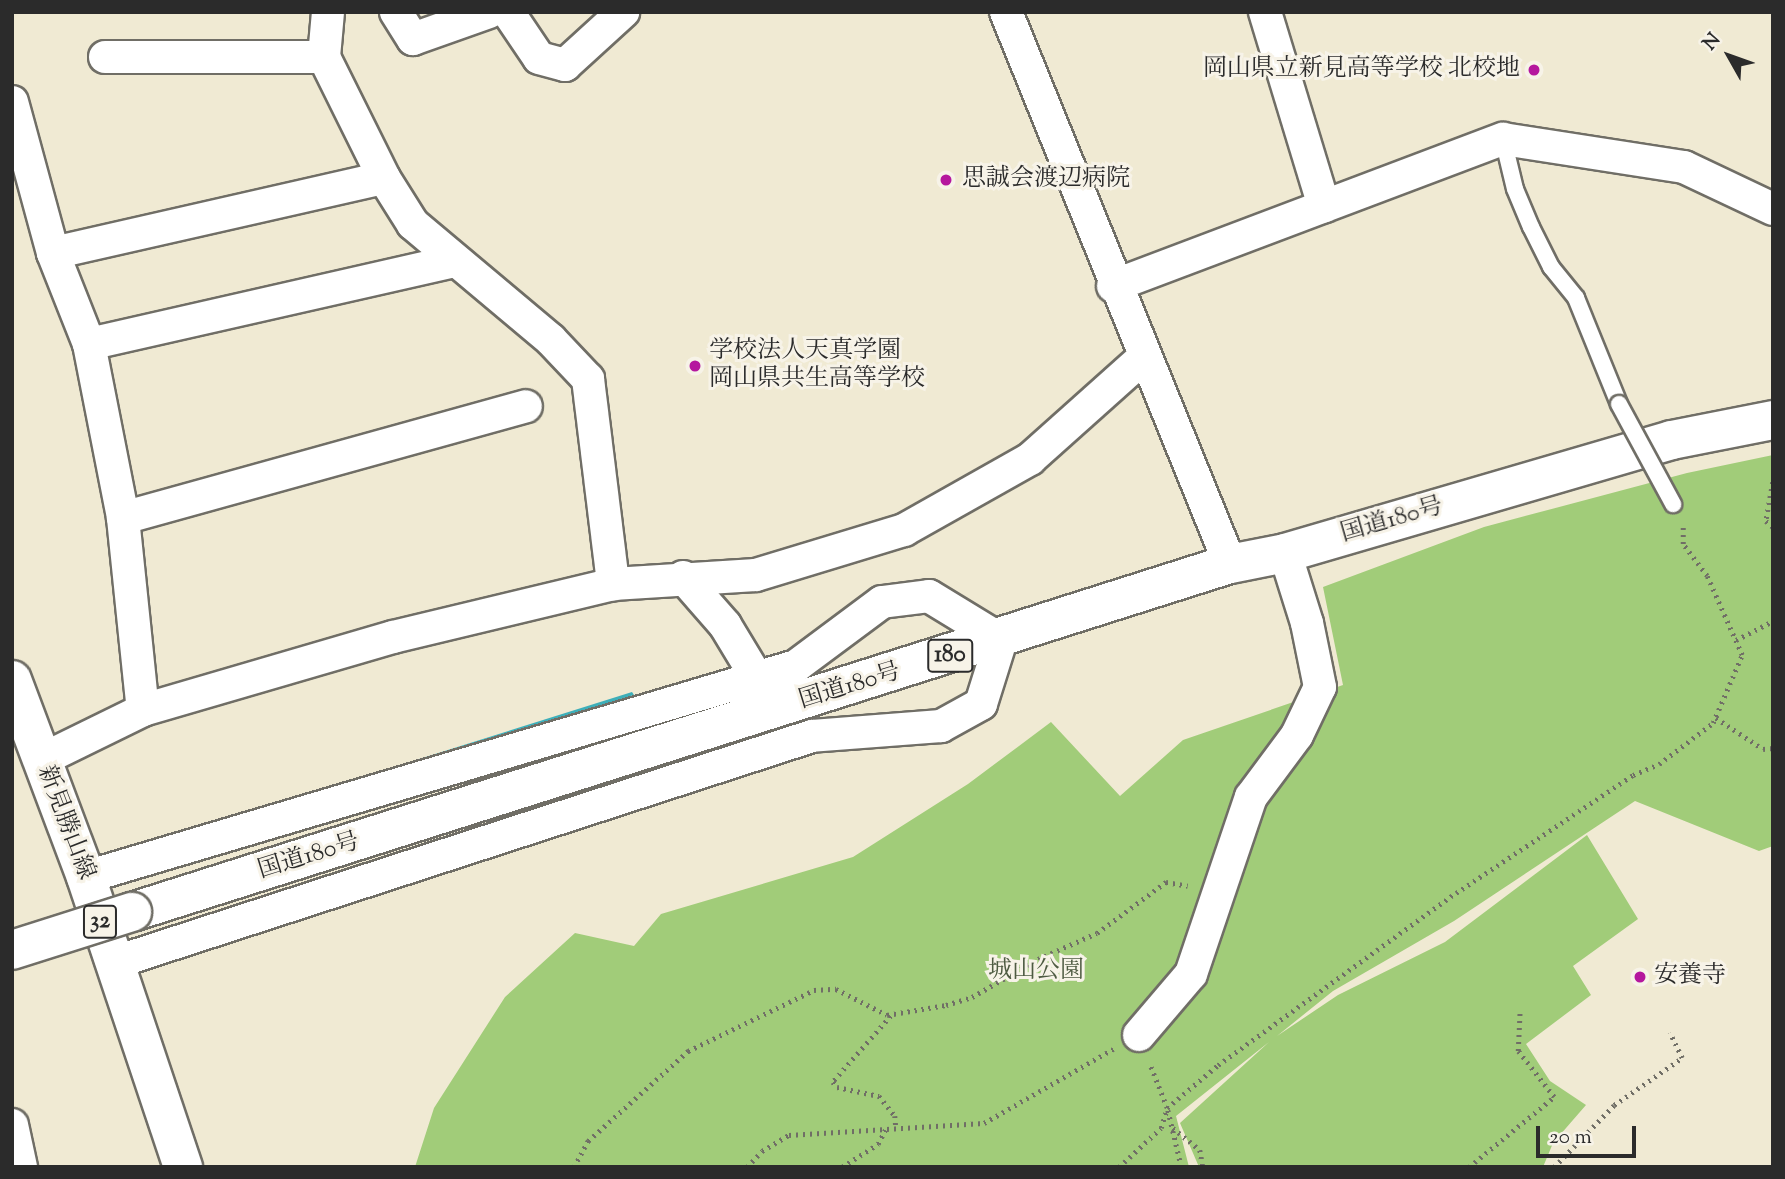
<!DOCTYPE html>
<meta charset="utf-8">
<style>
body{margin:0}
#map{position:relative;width:1785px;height:1179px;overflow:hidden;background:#f0ead3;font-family:"Sorts Mill Goudy","Noto Serif JP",serif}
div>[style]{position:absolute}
.green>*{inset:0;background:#a1cc79}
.water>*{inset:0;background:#3eafb9}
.path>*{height:4.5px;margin-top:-2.25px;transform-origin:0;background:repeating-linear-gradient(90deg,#706e66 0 2px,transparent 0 7px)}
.roads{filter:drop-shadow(2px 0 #706e66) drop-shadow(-2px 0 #706e66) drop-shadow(0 2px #706e66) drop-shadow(0 -2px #706e66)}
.lane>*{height:16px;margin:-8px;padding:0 8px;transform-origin:8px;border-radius:8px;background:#fff}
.street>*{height:32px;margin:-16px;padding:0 16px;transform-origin:16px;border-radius:16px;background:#fff}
.primary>*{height:38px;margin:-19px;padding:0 19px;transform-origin:19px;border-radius:19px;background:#fff}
.highway>*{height:38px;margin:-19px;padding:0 19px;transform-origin:19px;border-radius:19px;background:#fff}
.bridges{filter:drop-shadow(2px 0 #706e66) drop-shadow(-2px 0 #706e66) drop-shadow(0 2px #706e66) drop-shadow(0 -2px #706e66)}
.lane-bridge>*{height:16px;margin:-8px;padding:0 8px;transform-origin:8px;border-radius:8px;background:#fff}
.highway-bridge>*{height:38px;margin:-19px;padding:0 19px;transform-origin:19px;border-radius:19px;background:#fff}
.dots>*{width:19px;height:19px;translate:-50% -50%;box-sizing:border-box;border:4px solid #f7f3e8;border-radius:50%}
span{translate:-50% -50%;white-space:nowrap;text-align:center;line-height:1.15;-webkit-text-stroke:6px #f7f3e8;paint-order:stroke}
.shield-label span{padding:2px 5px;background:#f7f3e8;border:2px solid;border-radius:5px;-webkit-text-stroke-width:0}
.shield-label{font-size:23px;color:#2b2b2b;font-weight:700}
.poi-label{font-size:24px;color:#2b2b2b}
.right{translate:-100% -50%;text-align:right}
.left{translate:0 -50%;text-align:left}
.street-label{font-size:24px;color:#2b2b2b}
.park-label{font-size:24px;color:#4e5b42}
.frame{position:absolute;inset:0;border:14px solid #2b2b2b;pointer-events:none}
.north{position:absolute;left:1694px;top:21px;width:70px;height:70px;-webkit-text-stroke:5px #f7f3e8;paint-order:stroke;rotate:310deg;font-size:19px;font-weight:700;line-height:28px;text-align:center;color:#2b2b2b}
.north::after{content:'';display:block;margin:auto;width:24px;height:32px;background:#2b2b2b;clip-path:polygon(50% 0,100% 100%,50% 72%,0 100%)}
.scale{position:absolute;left:1536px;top:1126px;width:100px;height:32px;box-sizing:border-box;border:4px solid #2b2b2b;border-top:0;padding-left:9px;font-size:21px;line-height:24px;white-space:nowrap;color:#2b2b2b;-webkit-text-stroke:5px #f7f3e8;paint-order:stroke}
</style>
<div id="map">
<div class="green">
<i style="clip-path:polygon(1773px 455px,1773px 846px,1759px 851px,1635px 801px,1454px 921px,1333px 991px,1277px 1036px,1338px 995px,1445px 942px,1587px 835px,1638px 919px,1573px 966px,1591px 995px,1526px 1044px,1550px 1081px,1586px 1105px,1553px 1143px,1543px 1167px,1199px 1167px,1180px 1123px,1269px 1042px,1176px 1116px,1189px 1167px,415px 1167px,434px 1108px,505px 997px,575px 933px,634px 946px,661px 914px,853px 857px,968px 784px,1051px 722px,1120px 796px,1183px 740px,1343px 685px,1323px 587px,1484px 527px,1687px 473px)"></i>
</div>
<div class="water">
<i style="clip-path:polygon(632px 692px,634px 695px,367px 780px,365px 776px)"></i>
</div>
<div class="path">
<i style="left:1773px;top:482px;width:40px;rotate:100deg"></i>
<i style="left:1766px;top:521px;width:9px;rotate:41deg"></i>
<i style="left:1736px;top:640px;width:42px;rotate:-27.2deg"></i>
<i style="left:1716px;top:718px;width:56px;rotate:33.4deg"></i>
<i style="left:1763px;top:749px;width:10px;rotate:-6deg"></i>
<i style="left:891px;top:1016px;width:88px;rotate:131.3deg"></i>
<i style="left:833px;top:1082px;width:6px;rotate:51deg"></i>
<i style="left:837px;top:1087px;width:43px;rotate:12.1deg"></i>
<i style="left:879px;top:1096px;width:26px;rotate:51deg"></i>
<i style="left:895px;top:1116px;width:12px;rotate:85deg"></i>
<i style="left:1173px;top:1128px;width:35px;rotate:39deg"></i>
<i style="left:1200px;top:1150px;width:17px;rotate:80deg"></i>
<i style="left:574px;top:1167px;width:30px;rotate:-62deg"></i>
<i style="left:588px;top:1141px;width:135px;rotate:-42deg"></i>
<i style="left:688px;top:1051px;width:140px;rotate:-25.8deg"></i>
<i style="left:814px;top:990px;width:22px;rotate:-3deg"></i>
<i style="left:836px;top:989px;width:57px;rotate:27deg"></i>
<i style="left:887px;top:1015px;width:60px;rotate:-9.6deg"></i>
<i style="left:946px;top:1005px;width:27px;rotate:-17deg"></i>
<i style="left:972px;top:997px;width:76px;rotate:-29.9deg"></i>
<i style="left:1038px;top:959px;width:64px;rotate:-23.8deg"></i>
<i style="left:1097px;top:933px;width:86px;rotate:-36.5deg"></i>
<i style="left:1166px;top:882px;width:22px;rotate:10deg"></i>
<i style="left:747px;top:1167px;width:22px;rotate:-47deg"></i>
<i style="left:762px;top:1151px;width:31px;rotate:-31deg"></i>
<i style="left:789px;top:1135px;width:195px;rotate:-3.5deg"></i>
<i style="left:984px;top:1123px;width:149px;rotate:-29.8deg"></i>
<i style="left:842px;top:1167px;width:43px;rotate:-32.6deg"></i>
<i style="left:878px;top:1144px;width:16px;rotate:-63deg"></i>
<i style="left:1119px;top:1167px;width:57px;rotate:-42.9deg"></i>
<i style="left:1161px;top:1128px;width:21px;rotate:-73deg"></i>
<i style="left:1167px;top:1108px;width:46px;rotate:-111.6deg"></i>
<i style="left:1181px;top:1167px;width:61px;rotate:-103.3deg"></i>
<i style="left:1167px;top:1108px;width:67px;rotate:-40.1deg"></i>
<i style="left:1218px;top:1065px;width:294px;rotate:-35.9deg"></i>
<i style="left:1456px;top:893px;width:213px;rotate:-33.7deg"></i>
<i style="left:1633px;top:775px;width:28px;rotate:-23deg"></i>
<i style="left:1659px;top:764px;width:68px;rotate:-37.2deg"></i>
<i style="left:1713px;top:723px;width:74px;rotate:-66.9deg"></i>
<i style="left:1742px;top:655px;width:86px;rotate:-113.9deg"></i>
<i style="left:1707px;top:576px;width:40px;rotate:-127deg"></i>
<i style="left:1683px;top:544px;width:21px;rotate:-90deg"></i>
<i style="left:1469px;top:1167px;width:110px;rotate:-39.5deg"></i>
<i style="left:1554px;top:1097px;width:58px;rotate:-128deg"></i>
<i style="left:1518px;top:1051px;width:42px;rotate:-87.3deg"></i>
<i style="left:1554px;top:1167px;width:86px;rotate:-45.9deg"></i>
<i style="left:1614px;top:1105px;width:83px;rotate:-34.7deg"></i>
<i style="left:1682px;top:1058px;width:28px;rotate:-116deg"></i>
</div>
<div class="roads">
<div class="lane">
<i style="left:1503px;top:139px;width:51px;rotate:76.5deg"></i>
<i style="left:1515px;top:189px;width:41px;rotate:67.2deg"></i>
<i style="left:1531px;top:227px;width:45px;rotate:63.4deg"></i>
<i style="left:1551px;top:267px;width:40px;rotate:51deg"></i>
<i style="left:1576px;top:298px;width:114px;rotate:67.9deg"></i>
</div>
<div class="street">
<i style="left:328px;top:12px;width:45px;rotate:95.1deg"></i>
<i style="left:324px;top:57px;width:135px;rotate:63.6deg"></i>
<i style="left:384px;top:178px;width:54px;rotate:57.8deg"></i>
<i style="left:413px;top:224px;width:180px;rotate:40deg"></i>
<i style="left:551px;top:340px;width:54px;rotate:46.5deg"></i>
<i style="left:588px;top:379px;width:207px;rotate:83deg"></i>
<i style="left:396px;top:12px;width:32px;rotate:58deg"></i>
<i style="left:413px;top:39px;width:81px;rotate:-19.6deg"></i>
<i style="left:508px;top:12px;width:55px;rotate:56deg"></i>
<i style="left:539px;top:58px;width:27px;rotate:15deg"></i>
<i style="left:565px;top:65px;width:79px;rotate:-42.4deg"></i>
<i style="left:1006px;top:12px;width:596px;rotate:67.91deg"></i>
<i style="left:1265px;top:12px;width:203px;rotate:73.1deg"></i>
<i style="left:105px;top:57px;width:219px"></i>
<i style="left:12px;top:102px;width:156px;rotate:74.8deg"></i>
<i style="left:53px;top:253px;width:98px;rotate:68.4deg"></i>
<i style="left:89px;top:344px;width:177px;rotate:78.9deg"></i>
<i style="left:123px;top:518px;width:193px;rotate:84.1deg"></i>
<i style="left:53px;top:253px;width:339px;rotate:-12.8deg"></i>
<i style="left:1113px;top:286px;width:417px;rotate:-20.7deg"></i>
<i style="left:1503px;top:139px;width:183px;rotate:8.8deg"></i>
<i style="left:1684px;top:167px;width:98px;rotate:25.3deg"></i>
<i style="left:89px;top:344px;width:373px;rotate:-12.8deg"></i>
<i style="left:123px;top:518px;width:418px;rotate:-15.5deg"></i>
<i style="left:683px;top:577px;width:64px;rotate:48.8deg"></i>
<i style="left:725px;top:625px;width:62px;rotate:58.9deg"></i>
<i style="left:41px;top:760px;width:114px;rotate:-26.1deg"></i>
<i style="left:143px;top:710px;width:260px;rotate:-16.3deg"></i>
<i style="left:393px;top:637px;width:226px;rotate:-13.5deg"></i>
<i style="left:613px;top:584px;width:143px;rotate:-3.6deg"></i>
<i style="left:756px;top:575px;width:155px;rotate:-16.9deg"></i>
<i style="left:904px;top:530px;width:145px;rotate:-29.4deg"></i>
<i style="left:1030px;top:459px;width:154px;rotate:-41.8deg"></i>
<i style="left:86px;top:877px;width:741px;rotate:-16.55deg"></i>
<i style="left:796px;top:666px;width:107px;rotate:-36.7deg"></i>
<i style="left:882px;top:602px;width:47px;rotate:-7.3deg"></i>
<i style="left:929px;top:596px;width:84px;rotate:31.4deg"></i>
<i style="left:1001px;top:640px;width:67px;rotate:107.4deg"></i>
<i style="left:981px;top:704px;width:46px;rotate:151.2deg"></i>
<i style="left:941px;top:726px;width:129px;rotate:175.6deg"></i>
<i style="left:812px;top:736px;width:735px;rotate:162.01deg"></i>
<i style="left:1139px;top:1035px;width:80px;rotate:-49.6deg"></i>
<i style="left:1191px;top:974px;width:187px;rotate:-71.3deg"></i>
<i style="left:1251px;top:797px;width:77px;rotate:-53.4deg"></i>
<i style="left:1297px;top:735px;width:53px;rotate:-64.4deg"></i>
<i style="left:1320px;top:687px;width:65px;rotate:-101.5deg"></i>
<i style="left:1307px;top:623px;width:73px;rotate:-107.4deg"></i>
<i style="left:12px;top:1125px;width:43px;rotate:77.9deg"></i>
</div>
<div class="primary">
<i style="left:12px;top:680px;width:210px;rotate:69.4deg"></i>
<i style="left:86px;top:877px;width:306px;rotate:71.5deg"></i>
</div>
<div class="highway">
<i style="left:132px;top:912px;width:1152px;rotate:-17.59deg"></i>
<i style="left:1230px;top:564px;width:56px;rotate:-11.3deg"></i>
<i style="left:1285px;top:553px;width:403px;rotate:-16.3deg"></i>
<i style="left:1672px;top:440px;width:103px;rotate:-11.2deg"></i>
</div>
</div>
<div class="bridges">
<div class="lane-bridge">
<i style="left:1619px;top:404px;width:114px;rotate:61.6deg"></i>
</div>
<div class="highway-bridge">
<i style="left:12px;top:950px;width:126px;rotate:-17.6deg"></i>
</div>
</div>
<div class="dots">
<i style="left:1534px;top:70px;background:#b5179e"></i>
<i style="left:946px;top:180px;background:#b5179e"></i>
<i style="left:695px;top:366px;background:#b5179e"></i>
<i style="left:1640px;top:977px;background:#b5179e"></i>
</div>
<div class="shield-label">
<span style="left:950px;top:656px">180</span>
<span style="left:100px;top:922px">32</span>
</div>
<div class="poi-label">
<span class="right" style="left:1520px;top:70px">岡山県立新見高等学校 北校地</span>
<span class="left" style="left:962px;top:180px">思誠会渡辺病院</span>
<span class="left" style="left:709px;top:366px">学校法人天真学園<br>岡山県共生高等学校</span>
<span class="left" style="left:1654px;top:977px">安養寺</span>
</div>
<div class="street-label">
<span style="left:1392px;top:521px;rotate:-16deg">国道180号</span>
<span style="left:850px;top:687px;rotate:-17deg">国道180号</span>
<span style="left:65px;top:823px;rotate:69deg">新見勝山線</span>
<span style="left:309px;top:857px;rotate:-17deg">国道180号</span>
</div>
<div class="park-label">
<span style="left:1036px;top:972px">城山公園</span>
</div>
<div class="frame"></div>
<div class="north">N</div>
<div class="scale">20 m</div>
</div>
